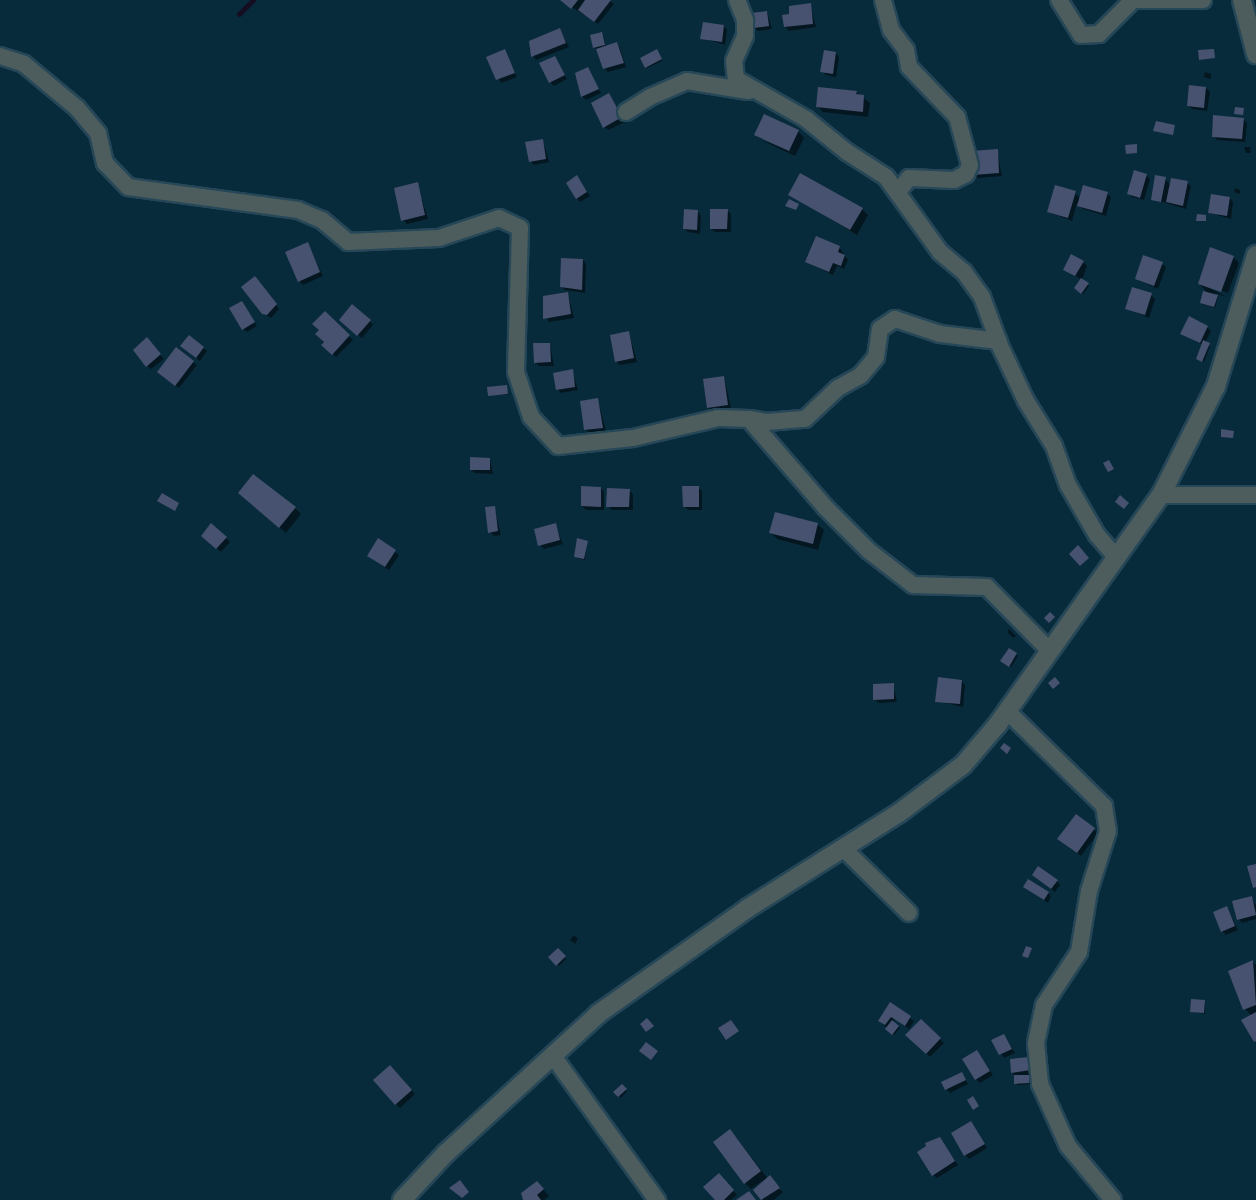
<!DOCTYPE html>
<style>
body{margin:0}
#map{position:relative;width:1256px;height:1200px;overflow:hidden;background:#082b3c;font-family:Mulish,sans-serif}
div>[style]{position:absolute}
.shadow>*{inset:0;background:#0007}
.stream>*{height:4.5px;margin:-2.25px;padding:0 2.25px;transform-origin:2.25px;border-radius:2.25px;background:#150d22}
.building>*{inset:0;background:#46526f}
.roads{filter:drop-shadow(2px 0 #264757) drop-shadow(-2px 0 #264757) drop-shadow(0 2px #264757) drop-shadow(0 -2px #264757)}
.minor>*{height:16px;margin:-8px;padding:0 8px;transform-origin:8px;border-radius:8px;background:#4d5d5e}
.tertiary>*{height:18px;margin:-9px;padding:0 9px;transform-origin:9px;border-radius:9px;background:#4d5d5e}
span{translate:-50% -50%;white-space:nowrap;text-align:center;line-height:1.15;-webkit-text-stroke:5px #002132;paint-order:stroke}
</style>
<div id="map">
<div class="shadow">
<i style="clip-path:polygon(561px 0,609px 0,614px 4px,598px 24px)"></i>
<i style="clip-path:polygon(810px 5px,816px 27px,789px 31px,785px 27px,791px 15px)"></i>
<i style="clip-path:polygon(767px 12px,772px 29px,758px 31px,754px 27px)"></i>
<i style="clip-path:polygon(724px 26px,727px 30px,725px 45px,702px 38px)"></i>
<i style="clip-path:polygon(560px 30px,569px 47px,536px 60px,529px 48px)"></i>
<i style="clip-path:polygon(603px 35px,606px 48px,616px 44px,620px 48px,626px 67px,608px 72px,605px 69px,595px 47px)"></i>
<i style="clip-path:polygon(504px 51px,517px 77px,501px 83px,488px 57px)"></i>
<i style="clip-path:polygon(658px 52px,662px 61px,647px 68px,646px 67px)"></i>
<i style="clip-path:polygon(836px 53px,839px 57px,836px 77px,826px 75px,822px 71px)"></i>
<i style="clip-path:polygon(555px 58px,567px 79px,554px 86px,550px 82px)"></i>
<i style="clip-path:polygon(588px 68px,601px 93px,586px 100px,582px 96px)"></i>
<i style="clip-path:polygon(1205px 72px,1211px 74px,1211px 79px,1204px 77px)"></i>
<i style="clip-path:polygon(1206px 88px,1210px 92px,1207px 111px,1192px 109px,1188px 105px)"></i>
<i style="clip-path:polygon(856px 92px,870px 103px,868px 117px,823px 112px,817px 106px)"></i>
<i style="clip-path:polygon(609px 95px,625px 122px,608px 130px,605px 127px)"></i>
<i style="clip-path:polygon(1243px 119px,1247px 123px,1245px 142px,1217px 140px,1213px 136px)"></i>
<i style="clip-path:polygon(798px 131px,804px 138px,795px 156px,761px 140px,797px 153px,756px 135px)"></i>
<i style="clip-path:polygon(543px 141px,549px 162px,534px 165px,530px 161px)"></i>
<i style="clip-path:polygon(1244px 147px,1250px 147px,1251px 153px,1246px 153px)"></i>
<i style="clip-path:polygon(997px 151px,1002px 176px,978px 178px,975px 174px)"></i>
<i style="clip-path:polygon(1146px 175px,1150px 179px,1144px 200px,1132px 197px,1128px 193px)"></i>
<i style="clip-path:polygon(577px 177px,590px 196px,580px 202px,577px 198px)"></i>
<i style="clip-path:polygon(1165px 179px,1171px 185px,1187px 183px,1191px 186px,1186px 209px,1152px 199px)"></i>
<i style="clip-path:polygon(417px 184px,428px 219px,407px 224px,403px 220px)"></i>
<i style="clip-path:polygon(1235px 188px,1240px 190px,1240px 194px,1234px 192px)"></i>
<i style="clip-path:polygon(1075px 193px,1081px 199px,1107px 194px,1111px 197px,1106px 216px,1083px 209px,1077px 203px,1072px 221px,1049px 212px)"></i>
<i style="clip-path:polygon(790px 195px,862px 209px,868px 215px,857px 235px)"></i>
<i style="clip-path:polygon(1230px 198px,1233px 202px,1231px 219px,1210px 213px)"></i>
<i style="clip-path:polygon(727px 210px,731px 214px,731px 232px,715px 232px,711px 229px)"></i>
<i style="clip-path:polygon(698px 212px,701px 216px,700px 234px,688px 232px,684px 229px)"></i>
<i style="clip-path:polygon(307px 244px,323px 276px,303px 285px,299px 281px)"></i>
<i style="clip-path:polygon(839px 247px,848px 260px,844px 269px,837px 266px,833px 275px,807px 262px)"></i>
<i style="clip-path:polygon(1233px 257px,1239px 263px,1228px 293px,1204px 285px,1227px 297px,1214px 293px,1218px 297px,1215px 308px,1203px 304px,1209px 294px,1199px 284px)"></i>
<i style="clip-path:polygon(583px 260px,586px 264px,585px 293px,565px 290px,561px 286px)"></i>
<i style="clip-path:polygon(1083px 262px,1087px 266px,1082px 280px,1064px 269px)"></i>
<i style="clip-path:polygon(1162px 264px,1166px 267px,1158px 289px,1136px 279px)"></i>
<i style="clip-path:polygon(1082px 280px,1089px 286px,1083px 294px,1076px 288px)"></i>
<i style="clip-path:polygon(259px 282px,279px 309px,271px 318px,263px 313px)"></i>
<i style="clip-path:polygon(568px 294px,574px 318px,549px 322px,543px 306px)"></i>
<i style="clip-path:polygon(1151px 295px,1155px 299px,1149px 318px,1127px 308px)"></i>
<i style="clip-path:polygon(242px 303px,257px 326px,247px 332px,243px 329px)"></i>
<i style="clip-path:polygon(325px 313px,353px 340px,336px 357px,323px 345px,321px 330px)"></i>
<i style="clip-path:polygon(370px 321px,373px 325px,362px 338px,345px 324px)"></i>
<i style="clip-path:polygon(1207px 327px,1211px 331px,1205px 343px,1210px 346px,1204px 362px,1199px 360px,1203px 345px,1182px 334px)"></i>
<i style="clip-path:polygon(629px 333px,637px 362px,620px 365px,616px 361px)"></i>
<i style="clip-path:polygon(151px 343px,164px 359px,151px 369px,147px 366px)"></i>
<i style="clip-path:polygon(550px 344px,554px 366px,539px 366px,536px 363px)"></i>
<i style="clip-path:polygon(203px 348px,207px 351px,200px 361px,186px 350px)"></i>
<i style="clip-path:polygon(193px 362px,197px 365px,179px 388px,162px 376px)"></i>
<i style="clip-path:polygon(572px 371px,578px 390px,561px 393px,557px 389px)"></i>
<i style="clip-path:polygon(724px 377px,731px 408px,712px 411px,708px 407px)"></i>
<i style="clip-path:polygon(506px 387px,509px 395px,490px 395px)"></i>
<i style="clip-path:polygon(598px 400px,606px 431px,590px 434px,586px 430px)"></i>
<i style="clip-path:polygon(490px 459px,493px 474px,475px 473px,471px 470px)"></i>
<i style="clip-path:polygon(601px 488px,604px 492px,604px 510px,586px 510px,582px 506px)"></i>
<i style="clip-path:polygon(698px 488px,702px 491px,702px 510px,688px 510px,684px 506px)"></i>
<i style="clip-path:polygon(629px 490px,633px 494px,633px 510px,612px 510px,608px 506px)"></i>
<i style="clip-path:polygon(246px 499px,295px 508px,301px 514px,286px 533px)"></i>
<i style="clip-path:polygon(494px 507px,501px 535px,494px 536px,490px 532px)"></i>
<i style="clip-path:polygon(817px 524px,824px 530px,818px 550px,777px 539px,771px 533px)"></i>
<i style="clip-path:polygon(555px 525px,563px 544px,544px 549px,540px 545px)"></i>
<i style="clip-path:polygon(226px 538px,230px 542px,221px 552px,206px 539px)"></i>
<i style="clip-path:polygon(379px 540px,399px 555px,389px 570px,373px 559px)"></i>
<i style="clip-path:polygon(587px 542px,585px 560px,577px 558px,575px 557px)"></i>
<i style="clip-path:polygon(1009px 629px,1016px 636px,1013px 638px,1007px 632px)"></i>
<i style="clip-path:polygon(1009px 650px,1018px 656px,1011px 667px,1003px 662px)"></i>
<i style="clip-path:polygon(961px 681px,965px 685px,963px 707px,937px 701px)"></i>
<i style="clip-path:polygon(893px 685px,897px 702px,879px 703px,875px 700px)"></i>
<i style="clip-path:polygon(1076px 816px,1098px 833px,1081px 856px,1063px 843px)"></i>
<i style="clip-path:polygon(1037px 878px,1057px 881px,1060px 885px,1055px 892px)"></i>
<i style="clip-path:polygon(1025px 887px,1048px 893px,1051px 896px,1048px 903px)"></i>
<i style="clip-path:polygon(1251px 898px,1256px 905px,1256px 919px,1242px 923px,1239px 919px)"></i>
<i style="clip-path:polygon(1227px 908px,1238px 930px,1226px 935px,1222px 931px)"></i>
<i style="clip-path:polygon(574px 935px,578px 939px,575px 944px,570px 940px)"></i>
<i style="clip-path:polygon(558px 950px,566px 959px,559px 966px,550px 957px)"></i>
<i style="clip-path:polygon(1253px 962px,1256px 965px,1256px 1042px,1252px 1016px,1245px 1009px)"></i>
<i style="clip-path:polygon(1205px 1002px,1205px 1014px,1191px 1011px)"></i>
<i style="clip-path:polygon(891px 1004px,914px 1021px,909px 1029px,895px 1019px,893px 1022px,900px 1028px,894px 1035px,880px 1021px)"></i>
<i style="clip-path:polygon(921px 1021px,944px 1043px,930px 1057px,907px 1035px)"></i>
<i style="clip-path:polygon(1004px 1036px,1015px 1053px,1004px 1058px,993px 1041px)"></i>
<i style="clip-path:polygon(977px 1051px,993px 1075px,980px 1083px,976px 1079px)"></i>
<i style="clip-path:polygon(1029px 1059px,1034px 1074px,1027px 1075px,1030px 1084px,1017px 1085px,1013px 1072px)"></i>
<i style="clip-path:polygon(394px 1070px,415px 1094px,400px 1108px,396px 1104px)"></i>
<i style="clip-path:polygon(962px 1074px,968px 1084px,950px 1093px,946px 1089px)"></i>
<i style="clip-path:polygon(622px 1086px,627px 1091px,621px 1098px,616px 1092px)"></i>
<i style="clip-path:polygon(971px 1123px,987px 1148px,969px 1159px,965px 1155px)"></i>
<i style="clip-path:polygon(736px 1137px,768px 1179px,783px 1192px,774px 1200px,763px 1200px,755px 1190px,763px 1180px,751px 1189px,745px 1183px)"></i>
<i style="clip-path:polygon(940px 1139px,958px 1165px,937px 1178px,933px 1175px)"></i>
<i style="clip-path:polygon(719px 1175px,737px 1195px,731px 1200px,717px 1200px)"></i>
<i style="clip-path:polygon(543px 1189px,549px 1196px,544px 1200px,525px 1200px)"></i>
</div>
<div class="stream">
<i style="left:239px;top:14px;width:20px;rotate:-45deg"></i>
</div>
<div class="building">
<i style="clip-path:polygon(560px 0,578px 0,571px 9px)"></i>
<i style="clip-path:polygon(585px 0,611px 0,594px 22px,578px 10px)"></i>
<i style="clip-path:polygon(811px 3px,813px 24px,784px 27px,782px 15px,789px 14px,789px 6px)"></i>
<i style="clip-path:polygon(767px 11px,769px 26px,753px 28px,751px 13px)"></i>
<i style="clip-path:polygon(703px 22px,724px 25px,722px 42px,700px 39px)"></i>
<i style="clip-path:polygon(560px 28px,566px 43px,531px 57px,529px 41px)"></i>
<i style="clip-path:polygon(602px 32px,605px 45px,593px 48px,590px 35px)"></i>
<i style="clip-path:polygon(617px 42px,624px 63px,603px 69px,596px 49px)"></i>
<i style="clip-path:polygon(505px 49px,515px 73px,496px 80px,486px 57px)"></i>
<i style="clip-path:polygon(657px 49px,662px 59px,645px 68px,640px 58px)"></i>
<i style="clip-path:polygon(1214px 49px,1215px 58px,1199px 60px,1198px 50px)"></i>
<i style="clip-path:polygon(824px 50px,836px 52px,833px 74px,820px 72px)"></i>
<i style="clip-path:polygon(555px 56px,565px 75px,549px 83px,539px 63px)"></i>
<i style="clip-path:polygon(588px 67px,599px 89px,581px 97px,575px 73px)"></i>
<i style="clip-path:polygon(1189px 85px,1206px 87px,1204px 108px,1187px 106px)"></i>
<i style="clip-path:polygon(818px 87px,857px 91px,856px 94px,864px 95px,863px 112px,816px 107px)"></i>
<i style="clip-path:polygon(609px 93px,622px 117px,603px 128px,591px 103px)"></i>
<i style="clip-path:polygon(1235px 107px,1244px 108px,1243px 115px,1234px 114px)"></i>
<i style="clip-path:polygon(764px 114px,799px 130px,789px 151px,754px 135px)"></i>
<i style="clip-path:polygon(1213px 115px,1244px 118px,1242px 139px,1212px 137px)"></i>
<i style="clip-path:polygon(1156px 121px,1175px 125px,1173px 135px,1153px 131px)"></i>
<i style="clip-path:polygon(543px 139px,546px 159px,529px 162px,525px 142px)"></i>
<i style="clip-path:polygon(1137px 144px,1137px 153px,1126px 154px,1125px 145px)"></i>
<i style="clip-path:polygon(998px 149px,999px 173px,973px 175px,971px 151px)"></i>
<i style="clip-path:polygon(1134px 170px,1147px 174px,1140px 198px,1127px 194px)"></i>
<i style="clip-path:polygon(800px 173px,863px 208px,850px 230px,788px 195px)"></i>
<i style="clip-path:polygon(577px 175px,587px 192px,576px 199px,566px 183px)"></i>
<i style="clip-path:polygon(1155px 175px,1166px 177px,1161px 202px,1151px 200px)"></i>
<i style="clip-path:polygon(1171px 178px,1188px 181px,1183px 206px,1166px 202px)"></i>
<i style="clip-path:polygon(418px 182px,425px 215px,401px 221px,394px 188px)"></i>
<i style="clip-path:polygon(1055px 185px,1076px 191px,1068px 218px,1047px 212px)"></i>
<i style="clip-path:polygon(1083px 185px,1108px 192px,1102px 213px,1077px 206px)"></i>
<i style="clip-path:polygon(1211px 194px,1230px 197px,1227px 216px,1208px 213px)"></i>
<i style="clip-path:polygon(789px 199px,799px 204px,796px 210px,785px 206px)"></i>
<i style="clip-path:polygon(684px 209px,698px 210px,697px 230px,683px 229px)"></i>
<i style="clip-path:polygon(710px 209px,728px 209px,727px 229px,710px 229px)"></i>
<i style="clip-path:polygon(1197px 214px,1206px 215px,1206px 221px,1196px 221px)"></i>
<i style="clip-path:polygon(816px 236px,840px 246px,838px 252px,845px 255px,841px 266px,833px 263px,829px 272px,805px 262px)"></i>
<i style="clip-path:polygon(308px 242px,320px 272px,298px 282px,285px 252px)"></i>
<i style="clip-path:polygon(1210px 247px,1234px 256px,1221px 292px,1198px 284px)"></i>
<i style="clip-path:polygon(1071px 254px,1084px 261px,1075px 276px,1063px 270px)"></i>
<i style="clip-path:polygon(1143px 255px,1163px 262px,1154px 286px,1135px 279px)"></i>
<i style="clip-path:polygon(561px 258px,583px 259px,582px 290px,560px 287px)"></i>
<i style="clip-path:polygon(255px 276px,277px 304px,267px 315px,262px 314px,241px 287px)"></i>
<i style="clip-path:polygon(1081px 278px,1089px 283px,1081px 294px,1074px 288px)"></i>
<i style="clip-path:polygon(1132px 287px,1152px 293px,1145px 315px,1125px 309px)"></i>
<i style="clip-path:polygon(1203px 291px,1218px 295px,1214px 307px,1200px 303px)"></i>
<i style="clip-path:polygon(568px 292px,571px 314px,543px 319px,543px 296px)"></i>
<i style="clip-path:polygon(242px 301px,255px 322px,242px 330px,229px 308px)"></i>
<i style="clip-path:polygon(352px 304px,371px 320px,357px 336px,339px 320px)"></i>
<i style="clip-path:polygon(325px 311px,350px 335px,332px 355px,321px 345px,324px 342px,315px 334px,319px 330px,312px 324px)"></i>
<i style="clip-path:polygon(1189px 316px,1208px 326px,1200px 343px,1180px 334px)"></i>
<i style="clip-path:polygon(629px 331px,634px 358px,615px 362px,610px 335px)"></i>
<i style="clip-path:polygon(189px 335px,204px 347px,196px 358px,180px 346px)"></i>
<i style="clip-path:polygon(147px 337px,161px 354px,146px 367px,133px 350px)"></i>
<i style="clip-path:polygon(1203px 340px,1210px 343px,1202px 362px,1196px 359px)"></i>
<i style="clip-path:polygon(533px 343px,550px 343px,551px 362px,534px 363px)"></i>
<i style="clip-path:polygon(176px 347px,194px 361px,175px 386px,157px 372px)"></i>
<i style="clip-path:polygon(573px 369px,575px 387px,556px 390px,553px 373px)"></i>
<i style="clip-path:polygon(724px 376px,728px 405px,707px 408px,703px 379px)"></i>
<i style="clip-path:polygon(507px 385px,508px 394px,488px 396px,487px 387px)"></i>
<i style="clip-path:polygon(598px 398px,603px 428px,584px 430px,580px 401px)"></i>
<i style="clip-path:polygon(1221px 429px,1234px 431px,1233px 438px,1221px 437px)"></i>
<i style="clip-path:polygon(470px 457px,490px 458px,490px 470px,470px 470px)"></i>
<i style="clip-path:polygon(1109px 460px,1114px 469px,1108px 472px,1103px 463px)"></i>
<i style="clip-path:polygon(253px 474px,296px 507px,279px 528px,238px 493px)"></i>
<i style="clip-path:polygon(581px 486px,601px 487px,601px 507px,581px 506px)"></i>
<i style="clip-path:polygon(682px 486px,699px 486px,699px 507px,683px 507px)"></i>
<i style="clip-path:polygon(607px 488px,630px 489px,629px 507px,606px 507px)"></i>
<i style="clip-path:polygon(162px 493px,179px 503px,175px 511px,157px 501px)"></i>
<i style="clip-path:polygon(1120px 495px,1129px 503px,1124px 509px,1115px 502px)"></i>
<i style="clip-path:polygon(495px 506px,498px 531px,488px 533px,485px 507px)"></i>
<i style="clip-path:polygon(775px 512px,818px 523px,813px 544px,769px 533px)"></i>
<i style="clip-path:polygon(211px 523px,227px 537px,216px 549px,201px 536px)"></i>
<i style="clip-path:polygon(556px 523px,560px 540px,538px 546px,534px 529px)"></i>
<i style="clip-path:polygon(378px 538px,396px 550px,385px 567px,367px 556px)"></i>
<i style="clip-path:polygon(577px 538px,588px 541px,584px 559px,574px 557px)"></i>
<i style="clip-path:polygon(1078px 545px,1089px 558px,1080px 566px,1069px 554px)"></i>
<i style="clip-path:polygon(1050px 612px,1055px 617px,1049px 623px,1044px 618px)"></i>
<i style="clip-path:polygon(1009px 648px,1017px 653px,1009px 667px,1000px 661px)"></i>
<i style="clip-path:polygon(938px 677px,962px 680px,960px 704px,935px 702px)"></i>
<i style="clip-path:polygon(1055px 677px,1060px 683px,1053px 689px,1048px 683px)"></i>
<i style="clip-path:polygon(894px 683px,894px 699px,873px 700px,873px 684px)"></i>
<i style="clip-path:polygon(1004px 743px,1011px 748px,1007px 754px,1000px 748px)"></i>
<i style="clip-path:polygon(1076px 814px,1095px 828px,1077px 853px,1057px 839px)"></i>
<i style="clip-path:polygon(1256px 864px,1256px 887px,1253px 888px,1247px 866px)"></i>
<i style="clip-path:polygon(1038px 866px,1058px 880px,1051px 889px,1032px 875px)"></i>
<i style="clip-path:polygon(1028px 879px,1049px 892px,1044px 900px,1023px 887px)"></i>
<i style="clip-path:polygon(1252px 896px,1256px 915px,1237px 920px,1232px 901px)"></i>
<i style="clip-path:polygon(1227px 906px,1235px 926px,1221px 932px,1213px 912px)"></i>
<i style="clip-path:polygon(1026px 946px,1032px 948px,1028px 958px,1022px 956px)"></i>
<i style="clip-path:polygon(558px 948px,566px 956px,556px 966px,548px 957px)"></i>
<i style="clip-path:polygon(1253px 960px,1256px 1005px,1243px 1010px,1228px 971px)"></i>
<i style="clip-path:polygon(1191px 999px,1205px 1000px,1204px 1013px,1190px 1012px)"></i>
<i style="clip-path:polygon(890px 1002px,911px 1016px,905px 1026px,891px 1017px,885px 1025px,878px 1021px)"></i>
<i style="clip-path:polygon(1256px 1012px,1256px 1041px,1254px 1042px,1241px 1020px)"></i>
<i style="clip-path:polygon(647px 1018px,654px 1026px,646px 1032px,640px 1024px)"></i>
<i style="clip-path:polygon(921px 1019px,941px 1038px,926px 1054px,905px 1035px)"></i>
<i style="clip-path:polygon(731px 1020px,739px 1031px,726px 1040px,718px 1028px)"></i>
<i style="clip-path:polygon(892px 1020px,899px 1026px,892px 1035px,885px 1029px)"></i>
<i style="clip-path:polygon(1004px 1034px,1012px 1049px,999px 1055px,991px 1040px)"></i>
<i style="clip-path:polygon(646px 1042px,658px 1051px,651px 1060px,639px 1051px)"></i>
<i style="clip-path:polygon(977px 1050px,990px 1071px,975px 1080px,962px 1059px)"></i>
<i style="clip-path:polygon(1029px 1057px,1031px 1070px,1011px 1073px,1010px 1059px)"></i>
<i style="clip-path:polygon(390px 1065px,412px 1090px,395px 1105px,373px 1080px)"></i>
<i style="clip-path:polygon(962px 1072px,966px 1080px,945px 1090px,941px 1082px)"></i>
<i style="clip-path:polygon(1014px 1075px,1029px 1075px,1029px 1083px,1014px 1084px)"></i>
<i style="clip-path:polygon(622px 1084px,627px 1089px,618px 1097px,613px 1092px)"></i>
<i style="clip-path:polygon(973px 1096px,979px 1106px,973px 1110px,967px 1100px)"></i>
<i style="clip-path:polygon(971px 1121px,985px 1144px,964px 1156px,951px 1133px)"></i>
<i style="clip-path:polygon(730px 1129px,761px 1171px,744px 1184px,713px 1142px)"></i>
<i style="clip-path:polygon(940px 1137px,955px 1161px,932px 1176px,917px 1152px,926px 1146px,925px 1143px)"></i>
<i style="clip-path:polygon(719px 1173px,734px 1190px,724px 1200px,715px 1200px,703px 1187px)"></i>
<i style="clip-path:polygon(770px 1175px,780px 1188px,761px 1200px,753px 1190px)"></i>
<i style="clip-path:polygon(460px 1180px,469px 1192px,462px 1198px,449px 1188px)"></i>
<i style="clip-path:polygon(537px 1181px,544px 1189px,537px 1195px,541px 1200px,523px 1200px,521px 1193px)"></i>
<i style="clip-path:polygon(749px 1191px,756px 1200px,736px 1200px)"></i>
</div>
<div class="roads">
<div class="minor">
<i style="left:737px;top:0;width:22px;rotate:68deg"></i>
<i style="left:745px;top:20px;width:16px;rotate:90deg"></i>
<i style="left:745px;top:36px;width:27px;rotate:114deg"></i>
<i style="left:734px;top:61px;width:18px;rotate:84deg"></i>
<i style="left:736px;top:79px;width:81px;rotate:29.7deg"></i>
<i style="left:806px;top:119px;width:53px;rotate:38.8deg"></i>
<i style="left:847px;top:152px;width:46px;rotate:32.7deg"></i>
<i style="left:886px;top:177px;width:92px;rotate:54.2deg"></i>
<i style="left:940px;top:252px;width:31px;rotate:40deg"></i>
<i style="left:964px;top:272px;width:31px;rotate:54deg"></i>
<i style="left:982px;top:297px;width:52px;rotate:69.8deg"></i>
<i style="left:1000px;top:346px;width:61px;rotate:64.7deg"></i>
<i style="left:1026px;top:401px;width:53px;rotate:58.1deg"></i>
<i style="left:1054px;top:446px;width:41px;rotate:70.3deg"></i>
<i style="left:1068px;top:485px;width:58px;rotate:59.9deg"></i>
<i style="left:1097px;top:535px;width:29px;rotate:49deg"></i>
<i style="left:883px;top:0;width:31px;rotate:75deg"></i>
<i style="left:891px;top:30px;width:25px;rotate:53deg"></i>
<i style="left:906px;top:50px;width:17px;rotate:80deg"></i>
<i style="left:909px;top:67px;width:69px;rotate:46.2deg"></i>
<i style="left:957px;top:117px;width:50px;rotate:74.8deg"></i>
<i style="left:970px;top:165px;width:10px;rotate:114deg"></i>
<i style="left:966px;top:174px;width:13px;rotate:153deg"></i>
<i style="left:954px;top:180px;width:45px;rotate:-177.5deg"></i>
<i style="left:909px;top:178px;width:16px;rotate:128deg"></i>
<i style="left:1059px;top:0;width:41px;rotate:57.8deg"></i>
<i style="left:1081px;top:35px;width:18px;rotate:-3deg"></i>
<i style="left:1099px;top:34px;width:48px;rotate:-45deg"></i>
<i style="left:1133px;top:0;width:70px"></i>
<i style="left:0;top:56px;width:25px;rotate:18deg"></i>
<i style="left:24px;top:64px;width:69px;rotate:39.7deg"></i>
<i style="left:77px;top:108px;width:33px;rotate:50deg"></i>
<i style="left:98px;top:133px;width:31px;rotate:77deg"></i>
<i style="left:105px;top:163px;width:33px;rotate:46deg"></i>
<i style="left:128px;top:187px;width:172px;rotate:7.7deg"></i>
<i style="left:298px;top:210px;width:26px;rotate:23deg"></i>
<i style="left:322px;top:220px;width:34px;rotate:40deg"></i>
<i style="left:348px;top:242px;width:91px;rotate:-2.5deg"></i>
<i style="left:439px;top:238px;width:63px;rotate:-18.4deg"></i>
<i style="left:499px;top:218px;width:23px;rotate:25deg"></i>
<i style="left:520px;top:228px;width:144px;rotate:91.6deg"></i>
<i style="left:516px;top:372px;width:47px;rotate:71.6deg"></i>
<i style="left:531px;top:417px;width:40px;rotate:47deg"></i>
<i style="left:558px;top:446px;width:75px;rotate:-6.1deg"></i>
<i style="left:633px;top:438px;width:87px;rotate:-13.2deg"></i>
<i style="left:718px;top:418px;width:31px;rotate:2deg"></i>
<i style="left:749px;top:419px;width:116px;rotate:49.2deg"></i>
<i style="left:825px;top:507px;width:62px;rotate:45deg"></i>
<i style="left:869px;top:551px;width:56px;rotate:37.7deg"></i>
<i style="left:913px;top:585px;width:74px;rotate:1.5deg"></i>
<i style="left:987px;top:587px;width:90px;rotate:45.5deg"></i>
<i style="left:626px;top:112px;width:28px;rotate:-32deg"></i>
<i style="left:650px;top:97px;width:40px;rotate:-23.4deg"></i>
<i style="left:687px;top:81px;width:62px;rotate:9.3deg"></i>
<i style="left:749px;top:419px;width:18px;rotate:9deg"></i>
<i style="left:767px;top:422px;width:38px;rotate:-5deg"></i>
<i style="left:805px;top:419px;width:45px;rotate:-43.2deg"></i>
<i style="left:838px;top:388px;width:26px;rotate:-29deg"></i>
<i style="left:861px;top:375px;width:23px;rotate:-50deg"></i>
<i style="left:876px;top:357px;width:28px;rotate:-82deg"></i>
<i style="left:880px;top:329px;width:18px;rotate:-34deg"></i>
<i style="left:895px;top:319px;width:47px;rotate:18.4deg"></i>
<i style="left:940px;top:334px;width:59px;rotate:6.8deg"></i>
<i style="left:1161px;top:495px;width:95px"></i>
<i style="left:1007px;top:711px;width:136px;rotate:44.4deg"></i>
<i style="left:1104px;top:806px;width:25px;rotate:81deg"></i>
<i style="left:1108px;top:831px;width:63px;rotate:107.6deg"></i>
<i style="left:1089px;top:891px;width:62px;rotate:99.3deg"></i>
<i style="left:1079px;top:952px;width:64px;rotate:123.4deg"></i>
<i style="left:1044px;top:1005px;width:39px;rotate:102deg"></i>
<i style="left:1036px;top:1043px;width:41px;rotate:84.4deg"></i>
<i style="left:1040px;top:1084px;width:68px;rotate:65.7deg"></i>
<i style="left:1068px;top:1146px;width:70px;rotate:50.2deg"></i>
<i style="left:844px;top:849px;width:91px;rotate:44.6deg"></i>
<i style="left:553px;top:1056px;width:178px;rotate:54.2deg"></i>
</div>
<div class="tertiary">
<i style="left:1242px;top:0;width:56px;rotate:75.5deg"></i>
<i style="left:402px;top:1200px;width:64px;rotate:-46.9deg"></i>
<i style="left:446px;top:1153px;width:206px;rotate:-42.4deg"></i>
<i style="left:598px;top:1014px;width:184px;rotate:-35.2deg"></i>
<i style="left:748px;top:908px;width:178px;rotate:-32.2deg"></i>
<i style="left:899px;top:813px;width:80px;rotate:-36.9deg"></i>
<i style="left:963px;top:765px;width:54px;rotate:-49.5deg"></i>
<i style="left:998px;top:724px;width:281px;rotate:-54.6deg"></i>
<i style="left:1161px;top:495px;width:122px;rotate:-63.2deg"></i>
<i style="left:1216px;top:386px;width:137px;rotate:-73deg"></i>
</div>
</div>
</div>
